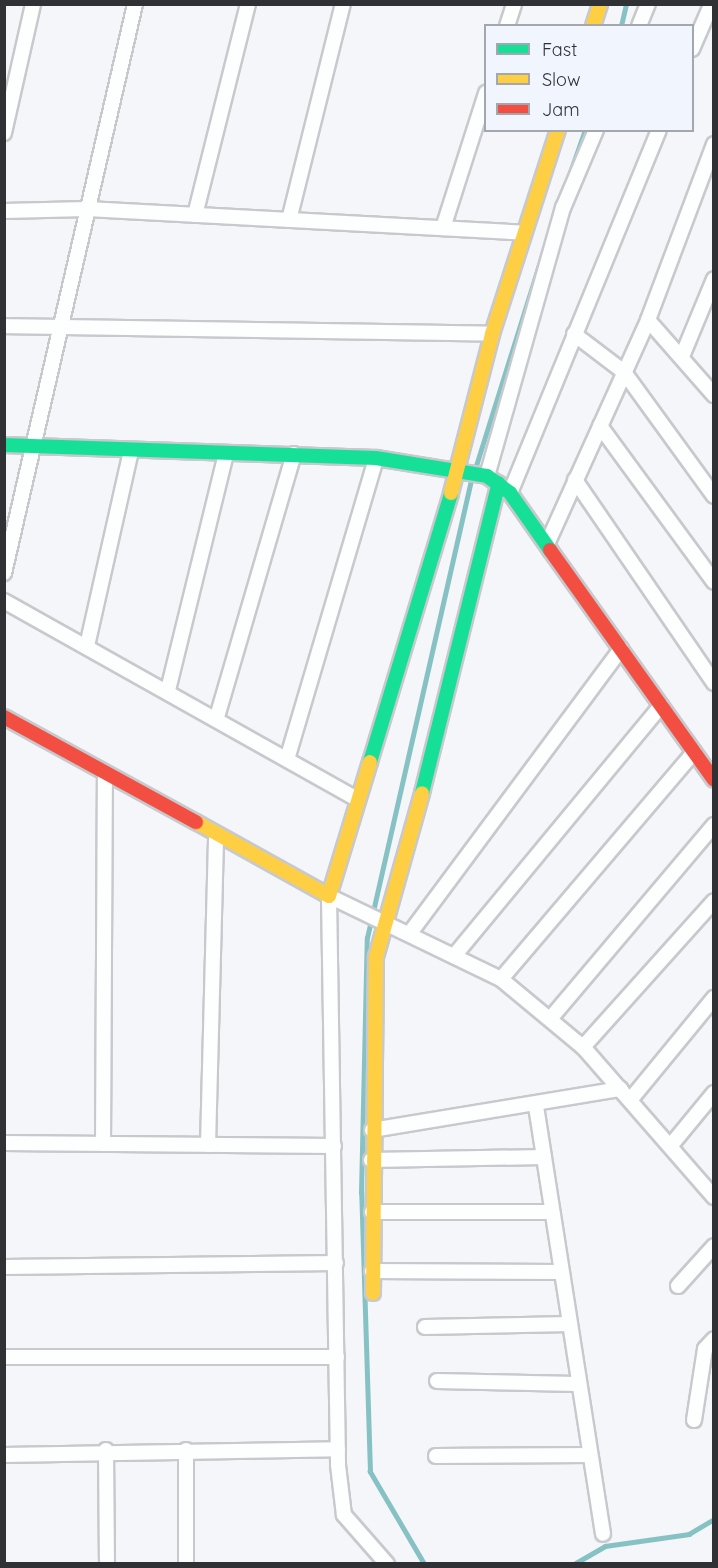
<!DOCTYPE html>
<style>
body{margin:0}
#map{position:relative;width:718px;height:1568px;overflow:hidden;background:#f4f6fa;font-family:Quicksand,sans-serif}
div>[style]{position:absolute}
.stream>*{height:4.5px;margin:-2.25px;padding:0 2.25px;transform-origin:2.25px;border-radius:2.25px;background:#86c2c3}
.roads{filter:drop-shadow(2px 0 #c7c9cd) drop-shadow(-2px 0 #c7c9cd) drop-shadow(0 2px #c7c9cd) drop-shadow(0 -2px #c7c9cd)}
.street>*{height:14px;margin:-7px;padding:0 7px;transform-origin:7px;border-radius:7px;background:#fdfefe}
.fast>*{height:14px;margin:-7px;padding:0 7px;transform-origin:7px;border-radius:7px;background:#16e098}
.slow>*{height:14px;margin:-7px;padding:0 7px;transform-origin:7px;border-radius:7px;background:#ffcf43}
.jam>*{height:14px;margin:-7px;padding:0 7px;transform-origin:7px;border-radius:7px;background:#f24e42}
span{translate:-50% -50%;white-space:nowrap;text-align:center;line-height:1.15;-webkit-text-stroke:6px #f0f5fe;paint-order:stroke}
.frame{position:absolute;inset:0;border:6px solid #2f3135;pointer-events:none}
.legend{position:absolute;left:484px;top:24px;width:210px;height:108px;box-sizing:border-box;background:#f0f5fe;border:2px solid #a3a7ae;margin:0;padding:8px 10px;list-style:none;font-size:18px;color:#2f3135}
.legend li{display:flex;align-items:center;gap:12px;height:30px}
.legend b{width:30px;border:2px solid #a3a7ae}
</style>
<div id="map">
<div class="stream">
<i style="left:621px;top:26px;width:23px;rotate:-77deg"></i>
<i style="left:567px;top:181px;width:54px;rotate:-70.6deg"></i>
<i style="left:475px;top:469px;width:237px;rotate:-72.6deg"></i>
<i style="left:424px;top:1564px;width:107px;rotate:-120.4deg"></i>
<i style="left:370px;top:1472px;width:279px;rotate:-91.8deg"></i>
<i style="left:361px;top:1193px;width:255px;rotate:-88.7deg"></i>
<i style="left:367px;top:938px;width:473px;rotate:-77.2deg"></i>
<i style="left:574px;top:1564px;width:36px;rotate:-30deg"></i>
<i style="left:605px;top:1546px;width:85px;rotate:-8.1deg"></i>
<i style="left:689px;top:1534px;width:29px;rotate:-31deg"></i>
</div>
<div class="roads">
<div class="street">
<i style="left:507px;top:26px;width:23px;rotate:-72deg"></i>
<i style="left:639px;top:26px;width:24px;rotate:-68deg"></i>
<i style="left:692px;top:49px;width:48px;rotate:-66.6deg"></i>
<i style="left:4px;top:133px;width:132px;rotate:-77.3deg"></i>
<i style="left:4px;top:211px;width:83px;rotate:-1.4deg"></i>
<i style="left:87px;top:209px;width:438px;rotate:3.1deg"></i>
<i style="left:195px;top:215px;width:218px;rotate:-75.9deg"></i>
<i style="left:289px;top:220px;width:223px;rotate:-76deg"></i>
<i style="left:443px;top:228px;width:142px;rotate:-72.3deg"></i>
<i style="left:648px;top:320px;width:100px;rotate:48.7deg"></i>
<i style="left:4px;top:326px;width:488px;rotate:0.9deg"></i>
<i style="left:574px;top:334px;width:63px;rotate:37.2deg"></i>
<i style="left:624px;top:372px;width:153px;rotate:54deg"></i>
<i style="left:683px;top:354px;width:81px;rotate:-67.5deg"></i>
<i style="left:600px;top:426px;width:193px;rotate:53.8deg"></i>
<i style="left:487px;top:476px;width:279px;rotate:-74.2deg"></i>
<i style="left:563px;top:208px;width:85px;rotate:-67.1deg"></i>
<i style="left:575px;top:480px;width:246px;rotate:55.6deg"></i>
<i style="left:510px;top:493px;width:392px;rotate:-67.7deg"></i>
<i style="left:547px;top:544px;width:246px;rotate:-65.7deg"></i>
<i style="left:648px;top:320px;width:188px;rotate:-69.4deg"></i>
<i style="left:4px;top:573px;width:584px;rotate:-77.03deg"></i>
<i style="left:4px;top:601px;width:403px;rotate:29.3deg"></i>
<i style="left:87px;top:646px;width:201px;rotate:-77.3deg"></i>
<i style="left:168px;top:690px;width:244px;rotate:-76.2deg"></i>
<i style="left:217px;top:717px;width:274px;rotate:-73.7deg"></i>
<i style="left:288px;top:756px;width:311px;rotate:-73.5deg"></i>
<i style="left:329px;top:896px;width:569px;rotate:89.09deg"></i>
<i style="left:338px;top:1465px;width:50px;rotate:83.2deg"></i>
<i style="left:344px;top:1515px;width:65px;rotate:48.7deg"></i>
<i style="left:329px;top:896px;width:191px;rotate:25.8deg"></i>
<i style="left:501px;top:979px;width:107px;rotate:39.7deg"></i>
<i style="left:583px;top:1047px;width:199px;rotate:48.9deg"></i>
<i style="left:410px;top:933px;width:354px;rotate:-53.4deg"></i>
<i style="left:454px;top:956px;width:325px;rotate:-50.4deg"></i>
<i style="left:501px;top:979px;width:298px;rotate:-49.6deg"></i>
<i style="left:550px;top:1019px;width:254px;rotate:-49.8deg"></i>
<i style="left:583px;top:1047px;width:196px;rotate:-48.1deg"></i>
<i style="left:631px;top:1099px;width:131px;rotate:-50.6deg"></i>
<i style="left:536px;top:1106px;width:433px;rotate:81.1deg"></i>
<i style="left:372px;top:1130px;width:252px;rotate:-9.4deg"></i>
<i style="left:4px;top:1143px;width:330px;rotate:0.5deg"></i>
<i style="left:103px;top:1144px;width:367px;rotate:-89.7deg"></i>
<i style="left:672px;top:1144px;width:66px;rotate:-50.5deg"></i>
<i style="left:208px;top:1145px;width:308px;rotate:-88.5deg"></i>
<i style="left:371px;top:1160px;width:173px;rotate:-1deg"></i>
<i style="left:372px;top:1212px;width:180px"></i>
<i style="left:4px;top:1267px;width:332px;rotate:-0.7deg"></i>
<i style="left:372px;top:1271px;width:189px;rotate:0.3deg"></i>
<i style="left:678px;top:1286px;width:54px;rotate:-48deg"></i>
<i style="left:425px;top:1327px;width:145px;rotate:-1.2deg"></i>
<i style="left:4px;top:1357px;width:333px"></i>
<i style="left:437px;top:1381px;width:140px;rotate:1.2deg"></i>
<i style="left:694px;top:1420px;width:72px;rotate:-81.2deg"></i>
<i style="left:705px;top:1349px;width:13px;rotate:-48deg"></i>
<i style="left:106px;top:1450px;width:114px;rotate:89.5deg"></i>
<i style="left:4px;top:1455px;width:334px;rotate:-1deg"></i>
<i style="left:436px;top:1456px;width:154px;rotate:-0.4deg"></i>
<i style="left:186px;top:1564px;width:114px;rotate:-90deg"></i>
</div>
<div class="fast">
<i style="left:4px;top:445px;width:372px;rotate:2deg"></i>
<i style="left:376px;top:458px;width:112px;rotate:9.2deg"></i>
<i style="left:487px;top:476px;width:29px;rotate:36deg"></i>
<i style="left:510px;top:493px;width:70px;rotate:54.9deg"></i>
<i style="left:370px;top:762px;width:281px;rotate:-73.2deg"></i>
<i style="left:422px;top:793px;width:319px;rotate:-76.1deg"></i>
</div>
<div class="slow">
<i style="left:593px;top:26px;width:23px;rotate:-72deg"></i>
<i style="left:451px;top:493px;width:164px;rotate:-75.5deg"></i>
<i style="left:492px;top:334px;width:214px;rotate:-72.1deg"></i>
<i style="left:196px;top:822px;width:152px;rotate:29.1deg"></i>
<i style="left:329px;top:896px;width:140px;rotate:-73deg"></i>
<i style="left:373px;top:1293px;width:336px;rotate:-89.5deg"></i>
<i style="left:376px;top:957px;width:170px;rotate:-74.3deg"></i>
</div>
<div class="jam">
<i style="left:550px;top:550px;width:282px;rotate:54.5deg"></i>
<i style="left:4px;top:717px;width:219px;rotate:28.7deg"></i>
</div>
</div>
<div class="frame"></div>
<ul class="legend">
<li><b style="height:8px;background:#16e098"></b>Fast</li>
<li><b style="height:8px;background:#ffcf43"></b>Slow</li>
<li><b style="height:8px;background:#f24e42"></b>Jam</li>
</ul>
</div>
